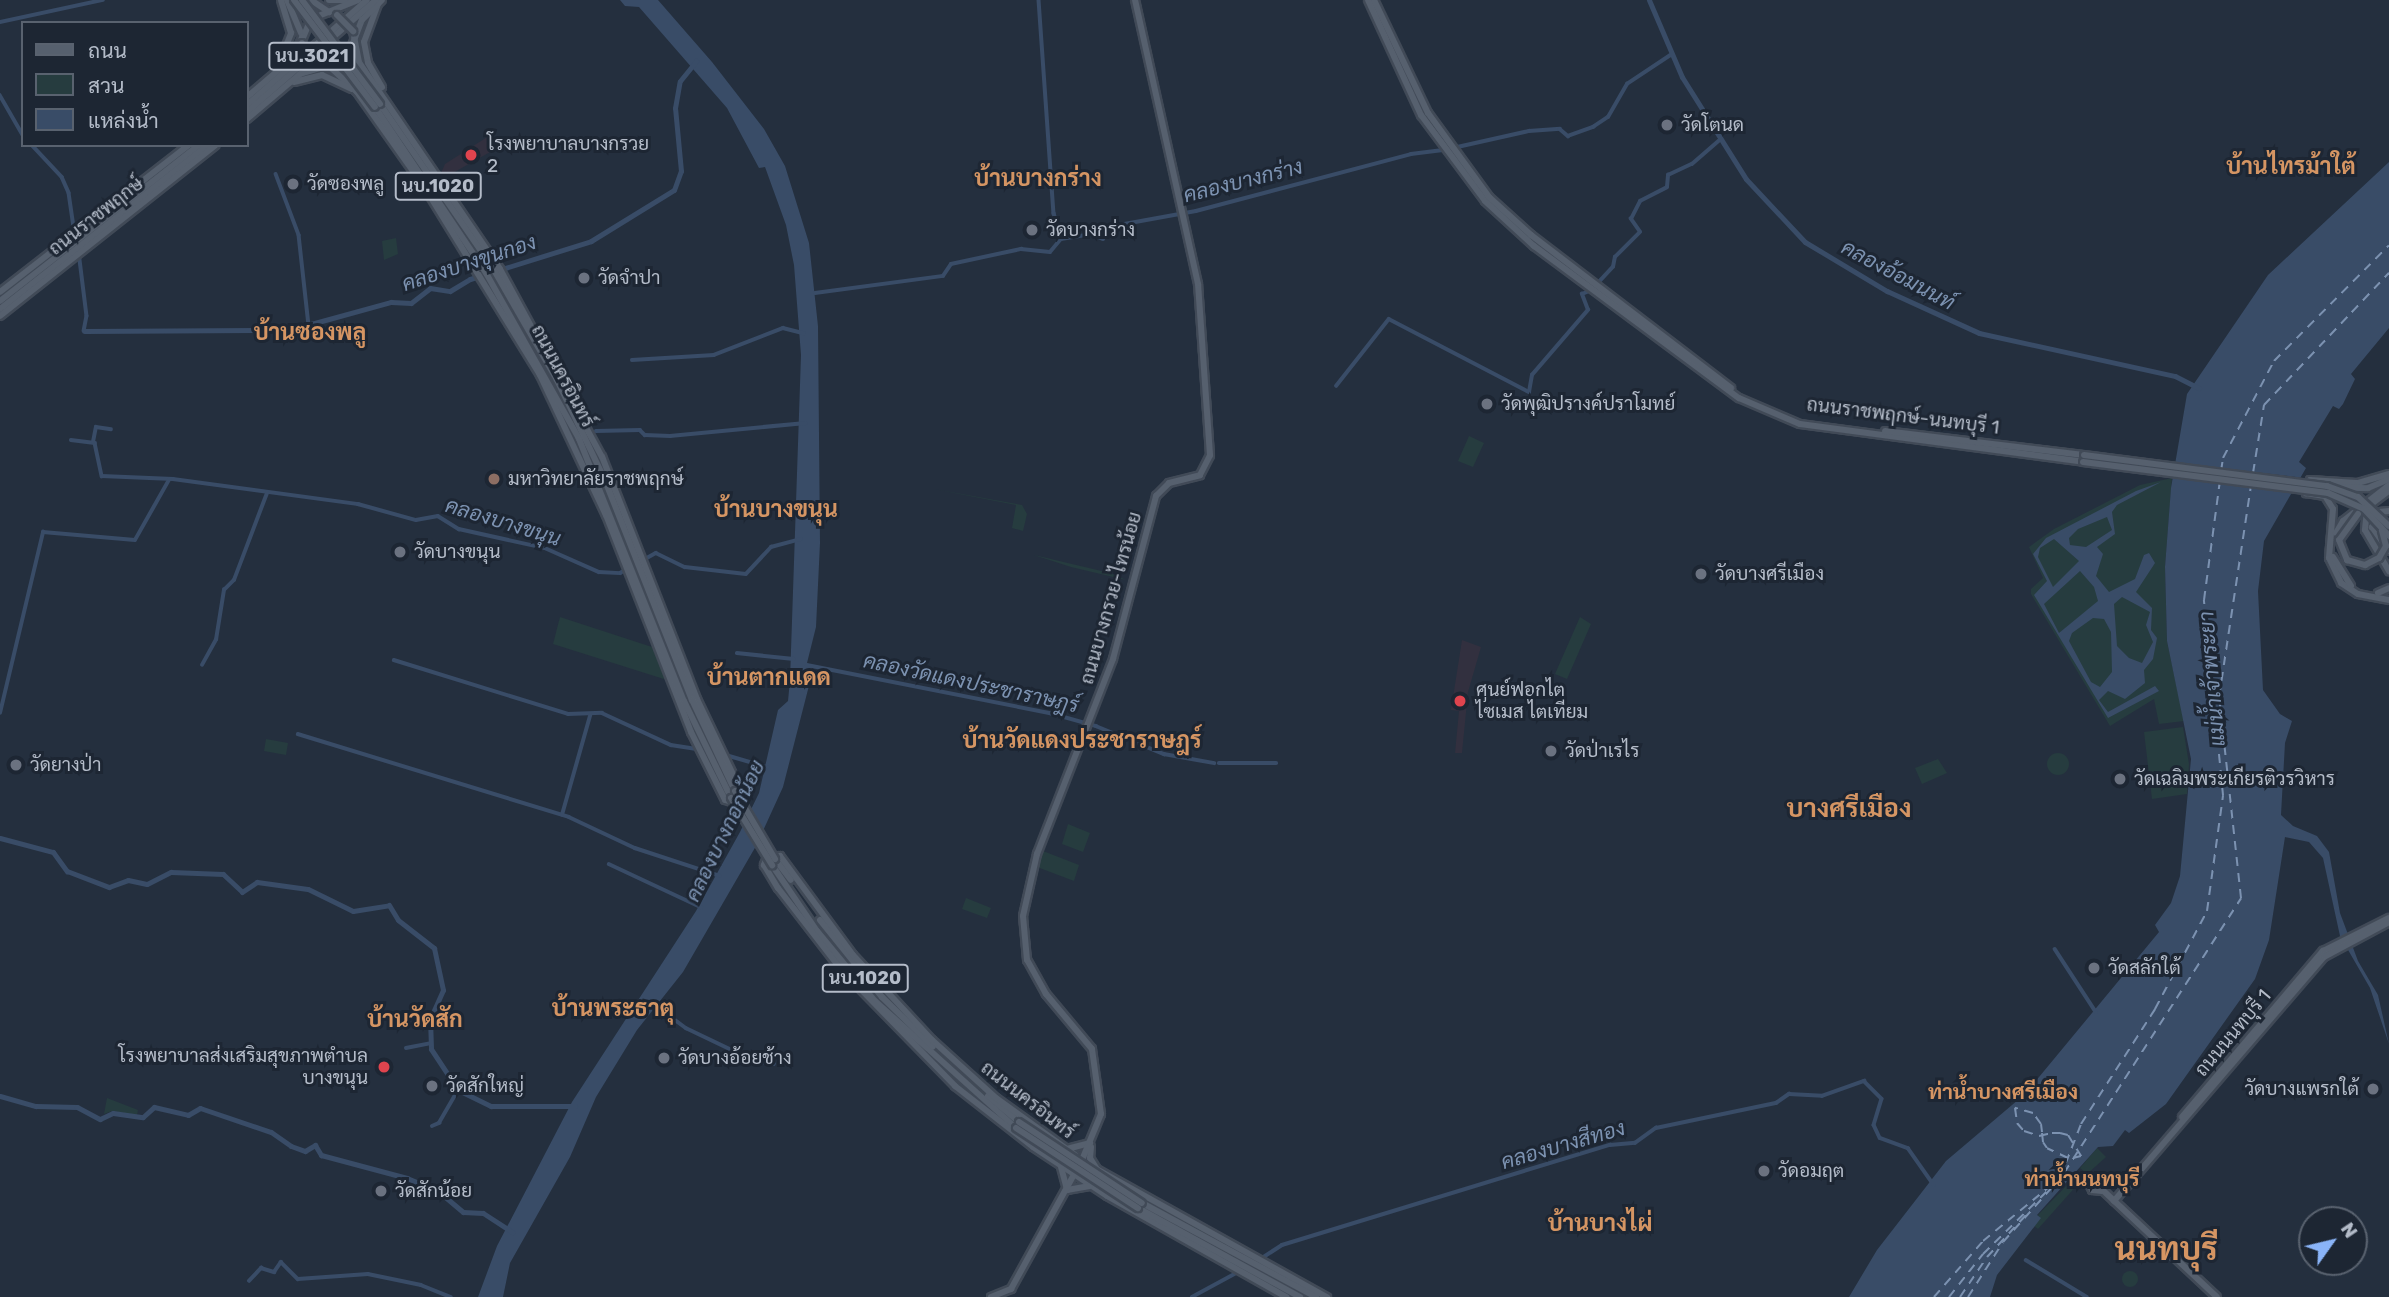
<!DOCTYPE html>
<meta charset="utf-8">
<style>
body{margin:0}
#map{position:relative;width:2389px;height:1297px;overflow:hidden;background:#242f3e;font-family:Rubik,Sarabun,sans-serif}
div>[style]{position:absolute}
.medical>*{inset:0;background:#32303f}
.green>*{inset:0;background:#263c3f}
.round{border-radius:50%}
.water>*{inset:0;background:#394c67}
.pier>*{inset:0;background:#242f3e}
.canal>*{height:3.5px;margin:-1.75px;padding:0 1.75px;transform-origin:1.75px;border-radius:1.75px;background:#394c67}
.river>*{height:5px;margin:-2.5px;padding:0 2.5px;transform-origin:2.5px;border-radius:2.5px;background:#394c67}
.ferry>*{height:2px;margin-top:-1px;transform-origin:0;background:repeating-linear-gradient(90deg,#7c92b1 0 9px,transparent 0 16px)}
.roads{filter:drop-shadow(2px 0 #414a57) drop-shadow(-2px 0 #414a57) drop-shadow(0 2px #414a57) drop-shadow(0 -2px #414a57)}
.major>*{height:6px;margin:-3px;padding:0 3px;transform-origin:3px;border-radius:3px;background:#56606e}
.bridges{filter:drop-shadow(2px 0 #414a57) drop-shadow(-2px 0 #414a57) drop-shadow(0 2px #414a57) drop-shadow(0 -2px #414a57)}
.major-bridge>*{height:6px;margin:-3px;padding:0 3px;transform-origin:3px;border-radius:3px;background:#56606e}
.dots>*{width:19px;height:19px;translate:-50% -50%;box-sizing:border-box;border:4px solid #1d2633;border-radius:50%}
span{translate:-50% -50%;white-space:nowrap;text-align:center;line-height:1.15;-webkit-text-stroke:6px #1d2633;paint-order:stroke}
.shield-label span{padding:2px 5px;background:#1d2633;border:2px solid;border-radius:5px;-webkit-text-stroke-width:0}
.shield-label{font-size:18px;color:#b4bcc9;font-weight:700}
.poi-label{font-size:19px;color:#b4bcc9}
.left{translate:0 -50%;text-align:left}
.right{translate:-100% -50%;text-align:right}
.street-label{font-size:19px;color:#b4bcc9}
.water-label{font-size:21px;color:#7c92b1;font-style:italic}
.neighbourhood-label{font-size:21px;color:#d59563;font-weight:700}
.quarter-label{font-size:23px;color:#d59563;font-weight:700}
.district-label{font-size:26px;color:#d59563;font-weight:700}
.town-label{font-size:33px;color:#d59563;font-weight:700}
.legend{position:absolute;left:21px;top:21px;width:228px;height:126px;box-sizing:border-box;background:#1d2633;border:2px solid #59626f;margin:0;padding:9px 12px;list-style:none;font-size:21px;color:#b4bcc9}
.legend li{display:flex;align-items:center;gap:14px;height:35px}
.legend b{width:35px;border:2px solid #59626f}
.north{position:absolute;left:2298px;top:1206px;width:70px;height:70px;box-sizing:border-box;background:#1d2633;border:2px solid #59626f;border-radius:50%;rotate:56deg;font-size:19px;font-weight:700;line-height:28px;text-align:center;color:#b4bcc9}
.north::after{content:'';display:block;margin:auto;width:24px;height:32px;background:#8ab4f8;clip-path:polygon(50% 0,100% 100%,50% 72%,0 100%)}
</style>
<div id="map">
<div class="medical">
<i style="clip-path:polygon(492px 134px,499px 147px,444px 178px,441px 173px,445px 164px)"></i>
<i style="clip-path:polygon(1462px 640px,1481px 647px,1468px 692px,1462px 753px,1455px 753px,1459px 711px,1451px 710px)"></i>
</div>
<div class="green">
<i style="clip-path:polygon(396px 238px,398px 254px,384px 260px,382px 241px)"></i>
<i style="clip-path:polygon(1469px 436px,1484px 443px,1473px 467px,1458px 461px)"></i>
<i style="clip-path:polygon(2172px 478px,2165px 567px,2167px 641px,2184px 721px,2159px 724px,2154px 699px,2110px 726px,2031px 594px,2031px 589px,2043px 578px,2029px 547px,2054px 529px,2140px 485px)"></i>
<i style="clip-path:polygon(934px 489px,1022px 505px,1027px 514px,1023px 531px,1012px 528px,1016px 505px)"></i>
<i style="clip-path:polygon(1034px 555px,1110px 573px,1126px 580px,1071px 567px)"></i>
<i style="clip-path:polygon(560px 617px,652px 647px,667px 680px,553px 644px)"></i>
<i style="clip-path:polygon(1580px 617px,1591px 624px,1567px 679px,1555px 674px)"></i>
<i style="clip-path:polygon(2183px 727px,2189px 764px,2187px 794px,2152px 799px,2144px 732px)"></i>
<i style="clip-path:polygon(266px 739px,288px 743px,286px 755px,264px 751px)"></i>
<i class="round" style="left:2047px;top:753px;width:22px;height:22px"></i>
<i style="clip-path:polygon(1938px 759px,1947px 773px,1922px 784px,1915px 768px)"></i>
<i style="clip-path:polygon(1068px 824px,1090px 833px,1083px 852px,1062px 844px)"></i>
<i style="clip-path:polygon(1043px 851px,1079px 865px,1074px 881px,1037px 867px)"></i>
<i style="clip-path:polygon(966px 898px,991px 908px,987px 918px,962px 909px)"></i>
<i style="clip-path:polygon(107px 1098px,138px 1110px,137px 1115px,112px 1111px,104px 1114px)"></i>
<i style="clip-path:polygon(2097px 1148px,2106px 1157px,2087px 1174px,2080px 1168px)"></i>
<i style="clip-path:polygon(2073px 1179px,2078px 1184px,2038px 1229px,2034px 1226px,2040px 1219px,2037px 1216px)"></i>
<i class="round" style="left:2122px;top:1271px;width:16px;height:16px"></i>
</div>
<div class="water">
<i style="clip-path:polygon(620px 0,658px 0,712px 62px,764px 129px,785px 166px,809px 243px,818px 326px,820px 543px,816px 627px,807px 663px,813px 670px,783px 787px,756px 846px,683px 972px,637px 1030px,596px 1097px,570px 1157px,510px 1263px,503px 1297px,478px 1297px,497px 1246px,572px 1102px,696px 911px,740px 832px,759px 793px,778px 710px,788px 701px,790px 680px,801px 355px,794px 265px,786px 225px,765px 167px,759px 168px,727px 108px,639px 7px,625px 6px)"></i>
<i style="clip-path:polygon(2389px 162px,2389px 328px,2351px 374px,2355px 379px,2343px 404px,2339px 409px,2333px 406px,2299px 462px,2306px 468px,2264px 541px,2258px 591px,2263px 690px,2280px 714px,2292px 721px,2285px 743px,2281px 815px,2293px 826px,2317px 836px,2329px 852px,2340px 913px,2358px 961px,2378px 995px,2389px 1044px,2370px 988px,2340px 936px,2323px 858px,2309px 842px,2285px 837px,2269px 940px,2255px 979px,2166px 1104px,2129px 1133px,2125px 1130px,2113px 1146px,2098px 1147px,2037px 1215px,2041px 1218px,1997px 1275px,1990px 1297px,1849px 1297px,1877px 1250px,1946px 1161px,2025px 1094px,2159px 932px,2155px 925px,2171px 903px,2180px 876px,2191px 759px,2167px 641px,2165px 567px,2171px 488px,2187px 394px,2268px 275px)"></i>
<i style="clip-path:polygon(evenodd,2161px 482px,2117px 505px,2112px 512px,2115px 534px,2097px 547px,2103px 554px,2096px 576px,2109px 592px,2135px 579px,2144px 555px,2149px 553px,2155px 563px,2136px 592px,2152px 608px,2151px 630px,2157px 638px,2153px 659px,2144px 670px,2145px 683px,2125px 699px,2108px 691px,2099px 700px,2108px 712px,2155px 686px,2159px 691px,2108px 718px,2034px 595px,2047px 581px,2033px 554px,2046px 538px,2136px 491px,2161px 482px,2107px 517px,2112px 530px,2086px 547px,2070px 545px,2069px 538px,2078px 529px,2107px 517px,2161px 482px,2054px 539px,2079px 561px,2053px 587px,2038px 557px,2040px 548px,2054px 539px,2161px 482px,2080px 571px,2094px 587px,2098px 601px,2059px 633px,2044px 604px,2080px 571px,2161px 482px,2122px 597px,2150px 612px,2146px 625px,2153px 642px,2142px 663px,2129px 658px,2117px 646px,2114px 604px,2122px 597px,2161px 482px,2093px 618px,2104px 619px,2111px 632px,2112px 672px,2100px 687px,2091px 682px,2069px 641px,2072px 633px,2093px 618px)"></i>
</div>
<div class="pier">
<i style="clip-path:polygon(2171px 462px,2304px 478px,2297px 491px,2169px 476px)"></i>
</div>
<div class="canal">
<i style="left:1039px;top:0;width:214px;rotate:86deg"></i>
<i style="left:1054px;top:213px;width:27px;rotate:75deg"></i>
<i style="left:0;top:22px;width:105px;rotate:-12.1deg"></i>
<i style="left:0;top:95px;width:46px;rotate:60.1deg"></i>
<i style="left:32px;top:145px;width:44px;rotate:46.8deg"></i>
<i style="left:62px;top:177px;width:17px;rotate:66deg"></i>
<i style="left:69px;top:193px;width:41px;rotate:81.7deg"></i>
<i style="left:1453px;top:148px;width:78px;rotate:-12.6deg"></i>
<i style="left:1529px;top:131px;width:31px;rotate:-4deg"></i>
<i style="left:1560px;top:129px;width:11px;rotate:41deg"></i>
<i style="left:1568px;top:136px;width:27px;rotate:-20deg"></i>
<i style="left:1593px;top:127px;width:18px;rotate:-34deg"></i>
<i style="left:1608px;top:117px;width:38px;rotate:-60deg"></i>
<i style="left:1627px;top:84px;width:54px;rotate:-33.7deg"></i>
<i style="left:276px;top:174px;width:65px;rotate:69.3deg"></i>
<i style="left:299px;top:235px;width:92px;rotate:83.7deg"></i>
<i style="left:79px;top:252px;width:64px;rotate:82.9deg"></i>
<i style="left:87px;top:316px;width:15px;rotate:101deg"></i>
<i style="left:1597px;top:284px;width:23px;rotate:-47deg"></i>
<i style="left:1613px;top:267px;width:10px;rotate:-79deg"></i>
<i style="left:1615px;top:257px;width:35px;rotate:-45deg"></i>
<i style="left:1640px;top:232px;width:16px;rotate:-125deg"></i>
<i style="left:1631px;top:219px;width:20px;rotate:-63deg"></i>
<i style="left:1640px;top:201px;width:30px;rotate:-27deg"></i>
<i style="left:1667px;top:187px;width:12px;rotate:-85deg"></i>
<i style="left:1668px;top:175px;width:26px;rotate:-25deg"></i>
<i style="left:1692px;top:164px;width:38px;rotate:-41deg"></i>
<i style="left:815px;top:293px;width:129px;rotate:-7.6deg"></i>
<i style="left:943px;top:276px;width:14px;rotate:-56deg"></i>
<i style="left:951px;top:264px;width:72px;rotate:-12.1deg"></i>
<i style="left:1021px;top:249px;width:29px;rotate:6deg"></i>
<i style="left:1050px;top:252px;width:17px;rotate:-50deg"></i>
<i style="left:1061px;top:239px;width:31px;rotate:-9deg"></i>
<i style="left:1092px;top:234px;width:12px;rotate:24deg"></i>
<i style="left:1103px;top:239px;width:13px;rotate:-67deg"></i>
<i style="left:1108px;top:227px;width:89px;rotate:-10.3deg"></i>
<i style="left:1196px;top:211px;width:222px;rotate:-14.8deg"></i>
<i style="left:1411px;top:154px;width:34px;rotate:-7deg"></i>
<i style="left:632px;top:360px;width:82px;rotate:-3.5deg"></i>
<i style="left:714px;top:355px;width:74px;rotate:-21.4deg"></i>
<i style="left:783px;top:328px;width:21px;rotate:14deg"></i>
<i style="left:1336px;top:386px;width:85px;rotate:-51.7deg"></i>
<i style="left:1389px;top:319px;width:158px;rotate:27.5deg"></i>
<i style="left:1529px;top:392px;width:17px;rotate:-80deg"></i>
<i style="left:1532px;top:375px;width:86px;rotate:-49.3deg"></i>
<i style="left:1588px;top:310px;width:17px;rotate:-111deg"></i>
<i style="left:1582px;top:294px;width:11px;rotate:-22deg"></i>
<i style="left:596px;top:431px;width:44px;rotate:-1.3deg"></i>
<i style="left:640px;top:430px;width:7px;rotate:45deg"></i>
<i style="left:645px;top:435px;width:25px;rotate:2deg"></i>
<i style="left:670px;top:436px;width:136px;rotate:-5.5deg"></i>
<i style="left:71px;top:440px;width:24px;rotate:7deg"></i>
<i style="left:95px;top:443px;width:34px;rotate:78deg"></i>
<i style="left:102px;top:476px;width:71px;rotate:2.4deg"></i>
<i style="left:173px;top:479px;width:187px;rotate:7.7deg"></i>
<i style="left:358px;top:504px;width:60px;rotate:15.4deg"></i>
<i style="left:416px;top:520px;width:22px;rotate:-10deg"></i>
<i style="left:438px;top:516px;width:25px;rotate:32deg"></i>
<i style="left:459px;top:529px;width:88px;rotate:12.5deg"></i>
<i style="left:545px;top:548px;width:59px;rotate:24deg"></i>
<i style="left:599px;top:572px;width:21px;rotate:3deg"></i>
<i style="left:620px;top:573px;width:41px;rotate:-29.1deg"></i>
<i style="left:656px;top:553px;width:32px;rotate:26deg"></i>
<i style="left:685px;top:567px;width:61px;rotate:6.5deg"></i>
<i style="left:746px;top:574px;width:37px;rotate:-47deg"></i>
<i style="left:771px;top:547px;width:31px;rotate:-15deg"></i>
<i style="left:93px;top:442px;width:15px;rotate:-79deg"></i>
<i style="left:96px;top:427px;width:15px;rotate:8deg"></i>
<i style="left:737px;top:653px;width:57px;rotate:6deg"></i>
<i style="left:394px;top:660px;width:182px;rotate:17.2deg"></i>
<i style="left:568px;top:714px;width:34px;rotate:-2deg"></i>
<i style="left:602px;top:713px;width:76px;rotate:24.9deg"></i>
<i style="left:671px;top:745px;width:24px;rotate:9deg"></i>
<i style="left:202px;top:665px;width:29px;rotate:-61deg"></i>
<i style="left:216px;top:640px;width:51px;rotate:-80.9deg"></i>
<i style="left:224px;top:590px;width:14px;rotate:-45deg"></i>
<i style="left:234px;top:580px;width:93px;rotate:-69.2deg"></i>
<i style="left:807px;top:665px;width:248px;rotate:11.2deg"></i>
<i style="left:1050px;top:713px;width:48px;rotate:15.8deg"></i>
<i style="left:1096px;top:726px;width:74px;rotate:22.4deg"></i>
<i style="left:1164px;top:754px;width:51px;rotate:10.2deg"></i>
<i style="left:0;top:713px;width:186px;rotate:-76.6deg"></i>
<i style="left:43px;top:532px;width:92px;rotate:5deg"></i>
<i style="left:135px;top:540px;width:69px;rotate:-60.5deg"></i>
<i style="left:298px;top:734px;width:283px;rotate:17deg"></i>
<i style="left:569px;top:817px;width:73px;rotate:25.2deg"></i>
<i style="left:635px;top:848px;width:89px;rotate:18.2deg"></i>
<i style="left:726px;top:755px;width:43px;rotate:16.3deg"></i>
<i style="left:1219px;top:763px;width:57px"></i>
<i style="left:562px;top:815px;width:103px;rotate:-74.2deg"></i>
<i style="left:609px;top:864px;width:102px;rotate:25.1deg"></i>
<i style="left:2055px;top:949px;width:75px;rotate:56.9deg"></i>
<i style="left:651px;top:1002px;width:44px;rotate:36.6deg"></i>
<i style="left:686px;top:1028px;width:76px;rotate:25.6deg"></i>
<i style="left:755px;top:1061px;width:19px;rotate:9deg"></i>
<i style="left:406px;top:1048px;width:25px;rotate:-11deg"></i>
<i style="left:432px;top:1126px;width:8px;rotate:-23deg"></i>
<i style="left:439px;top:1123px;width:38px;rotate:-60deg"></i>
<i style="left:1259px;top:1260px;width:27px;rotate:-33deg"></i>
<i style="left:1282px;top:1245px;width:343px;rotate:-17deg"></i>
<i style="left:1610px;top:1145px;width:25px;rotate:-5deg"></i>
<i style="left:1635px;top:1143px;width:26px;rotate:-36deg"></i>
<i style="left:1656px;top:1128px;width:123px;rotate:-11.8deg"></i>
<i style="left:1776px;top:1103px;width:16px;rotate:-35deg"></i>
<i style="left:1789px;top:1094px;width:33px;rotate:3deg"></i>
<i style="left:1822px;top:1096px;width:45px;rotate:-19.7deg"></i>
<i style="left:1864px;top:1081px;width:25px;rotate:45deg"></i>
<i style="left:1882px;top:1099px;width:27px;rotate:107deg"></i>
<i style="left:1874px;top:1125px;width:14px;rotate:65deg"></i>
<i style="left:1880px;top:1138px;width:30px;rotate:20deg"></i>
<i style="left:1908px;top:1148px;width:45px;rotate:54.9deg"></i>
<i style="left:2026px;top:1260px;width:71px;rotate:31.2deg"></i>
<i style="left:249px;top:1281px;width:18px;rotate:-47deg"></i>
<i style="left:261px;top:1268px;width:14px;rotate:17deg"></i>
<i style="left:274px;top:1272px;width:12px;rotate:-55deg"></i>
<i style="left:281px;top:1262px;width:24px;rotate:45deg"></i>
<i style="left:298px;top:1279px;width:70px;rotate:-4.1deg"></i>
<i style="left:368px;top:1274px;width:54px;rotate:11.7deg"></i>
<i style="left:421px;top:1285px;width:32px;rotate:22deg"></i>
<i style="left:1192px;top:1297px;width:55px;rotate:-28.4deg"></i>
</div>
<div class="river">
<i style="left:1649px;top:0;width:84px;rotate:66.8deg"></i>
<i style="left:1682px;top:77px;width:120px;rotate:57.9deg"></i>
<i style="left:1746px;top:179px;width:86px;rotate:46.9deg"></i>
<i style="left:1805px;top:242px;width:96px;rotate:30.9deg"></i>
<i style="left:1887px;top:291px;width:101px;rotate:24.5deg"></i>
<i style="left:1979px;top:333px;width:201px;rotate:12.4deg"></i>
<i style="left:2175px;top:376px;width:27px;rotate:27deg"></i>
<i style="left:84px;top:331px;width:205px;rotate:-0.3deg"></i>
<i style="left:289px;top:330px;width:106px;rotate:-15.4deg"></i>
<i style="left:391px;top:302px;width:20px;rotate:3deg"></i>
<i style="left:411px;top:303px;width:24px;rotate:-38deg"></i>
<i style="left:430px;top:288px;width:20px;rotate:9deg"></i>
<i style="left:450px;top:291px;width:23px;rotate:-31deg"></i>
<i style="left:470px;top:279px;width:127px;rotate:-17.4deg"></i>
<i style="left:591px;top:241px;width:97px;rotate:-31.6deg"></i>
<i style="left:674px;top:190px;width:20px;rotate:-70deg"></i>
<i style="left:681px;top:171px;width:63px;rotate:-95.4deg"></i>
<i style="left:675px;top:108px;width:27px;rotate:-80deg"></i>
<i style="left:680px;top:81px;width:26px;rotate:-51deg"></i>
<i style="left:0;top:838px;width:55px;rotate:14.8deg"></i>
<i style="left:53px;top:852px;width:24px;rotate:54deg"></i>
<i style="left:67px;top:871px;width:45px;rotate:20.9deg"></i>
<i style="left:109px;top:887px;width:20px;rotate:-20deg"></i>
<i style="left:128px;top:880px;width:19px;rotate:12deg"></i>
<i style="left:147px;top:884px;width:27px;rotate:-27deg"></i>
<i style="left:171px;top:872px;width:52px;rotate:2.2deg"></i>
<i style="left:223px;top:874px;width:26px;rotate:43deg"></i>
<i style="left:242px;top:892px;width:18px;rotate:-34deg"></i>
<i style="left:257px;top:882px;width:51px;rotate:7.8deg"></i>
<i style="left:308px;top:889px;width:50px;rotate:26.1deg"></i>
<i style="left:353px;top:911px;width:36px;rotate:-9deg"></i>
<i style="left:389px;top:905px;width:17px;rotate:59deg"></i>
<i style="left:398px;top:920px;width:46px;rotate:37.9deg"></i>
<i style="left:434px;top:948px;width:43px;rotate:77.9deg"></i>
<i style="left:443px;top:990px;width:32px;rotate:114deg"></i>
<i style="left:430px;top:1019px;width:30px;rotate:88deg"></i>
<i style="left:431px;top:1049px;width:49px;rotate:56.6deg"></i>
<i style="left:458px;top:1090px;width:37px;rotate:26deg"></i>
<i style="left:491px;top:1106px;width:84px"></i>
<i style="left:0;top:1096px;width:37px;rotate:16deg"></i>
<i style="left:36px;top:1106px;width:41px;rotate:1.4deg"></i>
<i style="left:77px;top:1107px;width:26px;rotate:28deg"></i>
<i style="left:100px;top:1119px;width:14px;rotate:-25deg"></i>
<i style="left:113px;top:1113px;width:30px;rotate:8deg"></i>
<i style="left:143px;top:1117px;width:15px;rotate:-42deg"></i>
<i style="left:154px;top:1107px;width:35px;rotate:13deg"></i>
<i style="left:188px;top:1115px;width:14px;rotate:-30deg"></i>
<i style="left:200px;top:1108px;width:75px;rotate:18.7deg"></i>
<i style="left:271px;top:1132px;width:24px;rotate:35deg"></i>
<i style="left:291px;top:1146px;width:15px;rotate:20deg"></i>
<i style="left:305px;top:1151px;width:12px;rotate:-31deg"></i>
<i style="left:315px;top:1145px;width:12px;rotate:59deg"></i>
<i style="left:321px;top:1155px;width:89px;rotate:15deg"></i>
<i style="left:407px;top:1178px;width:34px;rotate:23deg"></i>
<i style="left:438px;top:1191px;width:33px;rotate:40deg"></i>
<i style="left:463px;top:1212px;width:20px;rotate:3deg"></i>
<i style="left:483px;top:1213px;width:35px;rotate:33deg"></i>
</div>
<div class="ferry">
<i style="left:2221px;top:471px;width:13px;rotate:-81deg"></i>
<i style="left:2223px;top:458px;width:110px;rotate:-62.3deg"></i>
<i style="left:2274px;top:361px;width:163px;rotate:-45.2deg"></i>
<i style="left:2253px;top:473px;width:69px;rotate:-80.8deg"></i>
<i style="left:2264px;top:405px;width:182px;rotate:-46.6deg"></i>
<i style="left:2068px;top:1158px;width:23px;rotate:-155deg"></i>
<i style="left:2047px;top:1148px;width:7px;rotate:-124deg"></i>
<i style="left:2043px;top:1142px;width:10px;rotate:-96deg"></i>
<i style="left:2042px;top:1132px;width:8px;rotate:-97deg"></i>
<i style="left:2041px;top:1124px;width:14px;rotate:-126deg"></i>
<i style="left:2033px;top:1113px;width:19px;rotate:-164deg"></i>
<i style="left:2015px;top:1108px;width:15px;rotate:82deg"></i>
<i style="left:2017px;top:1123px;width:11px;rotate:49deg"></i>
<i style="left:2024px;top:1131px;width:16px;rotate:18deg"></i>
<i style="left:2039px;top:1136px;width:13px;rotate:-13deg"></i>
<i style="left:2052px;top:1133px;width:8px"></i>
<i style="left:2060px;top:1133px;width:8px;rotate:14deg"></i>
<i style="left:2068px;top:1135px;width:25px;rotate:58deg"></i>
<i style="left:2073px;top:1158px;width:8px;rotate:-14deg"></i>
<i style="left:2064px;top:1173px;width:327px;rotate:-57.2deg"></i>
<i style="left:2241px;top:898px;width:202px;rotate:-96.2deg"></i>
<i style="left:2219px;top:697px;width:214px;rotate:-81.4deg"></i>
<i style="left:1934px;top:1297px;width:74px;rotate:-48.8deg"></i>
<i style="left:1983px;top:1241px;width:99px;rotate:-39.3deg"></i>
<i style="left:2060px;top:1178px;width:58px;rotate:-68.7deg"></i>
<i style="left:2081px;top:1124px;width:137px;rotate:-57.2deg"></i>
<i style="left:2155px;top:1009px;width:111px;rotate:-62deg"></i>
<i style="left:2207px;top:911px;width:117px;rotate:-82.1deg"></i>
<i style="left:2223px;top:795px;width:196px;rotate:-95.6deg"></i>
<i style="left:2204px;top:600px;width:121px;rotate:-82.4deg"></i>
<i style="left:1949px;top:1297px;width:55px;rotate:-51.7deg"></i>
<i style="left:1983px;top:1254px;width:90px;rotate:-44.5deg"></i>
<i style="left:1960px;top:1297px;width:48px;rotate:-56deg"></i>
<i style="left:1987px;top:1257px;width:57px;rotate:-47.1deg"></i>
<i style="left:1968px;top:1297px;width:65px;rotate:-57.5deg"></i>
<i style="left:2003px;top:1242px;width:79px;rotate:-48.1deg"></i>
</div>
<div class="roads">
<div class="major">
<i style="left:287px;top:0;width:36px;rotate:67deg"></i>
<i style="left:311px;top:0;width:22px;rotate:34deg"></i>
<i style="left:329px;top:0;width:21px"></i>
<i style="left:1368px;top:0;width:127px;rotate:65.3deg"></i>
<i style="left:1421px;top:115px;width:107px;rotate:53.3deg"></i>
<i style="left:1485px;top:201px;width:67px;rotate:42.6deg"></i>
<i style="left:1534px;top:246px;width:255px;rotate:36.6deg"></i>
<i style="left:1739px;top:398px;width:66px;rotate:23.1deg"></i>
<i style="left:1800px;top:424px;width:286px;rotate:7.6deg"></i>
<i style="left:1374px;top:0;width:125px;rotate:64.5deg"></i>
<i style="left:1428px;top:113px;width:104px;rotate:54deg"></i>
<i style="left:1489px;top:197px;width:57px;rotate:42.1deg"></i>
<i style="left:1531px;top:235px;width:252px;rotate:37.4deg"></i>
<i style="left:378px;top:4px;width:40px;rotate:110.2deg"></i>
<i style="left:364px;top:42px;width:21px;rotate:79deg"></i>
<i style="left:368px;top:63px;width:28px;rotate:60deg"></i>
<i style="left:302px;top:40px;width:23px;rotate:-67deg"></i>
<i style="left:311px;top:19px;width:51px;rotate:-22deg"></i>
<i style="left:329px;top:66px;width:38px;rotate:43deg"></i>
<i style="left:357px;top:92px;width:118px;rotate:54.7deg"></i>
<i style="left:425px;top:188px;width:220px;rotate:58.4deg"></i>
<i style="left:540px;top:375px;width:155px;rotate:64.8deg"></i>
<i style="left:606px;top:515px;width:233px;rotate:68.6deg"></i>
<i style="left:691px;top:732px;width:76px;rotate:63.4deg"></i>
<i style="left:725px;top:800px;width:14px;rotate:17deg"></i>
<i style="left:738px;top:804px;width:12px;rotate:-70deg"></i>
<i style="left:742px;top:793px;width:104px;rotate:-115.6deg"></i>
<i style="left:697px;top:699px;width:260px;rotate:-111.4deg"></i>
<i style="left:602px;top:457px;width:214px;rotate:-118.5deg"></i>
<i style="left:500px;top:269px;width:250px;rotate:-124.3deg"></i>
<i style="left:359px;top:62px;width:32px;rotate:-101deg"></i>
<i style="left:330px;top:66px;width:21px;rotate:-29deg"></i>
<i style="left:348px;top:56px;width:39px;rotate:-69deg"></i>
<i style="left:362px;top:20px;width:28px;rotate:-45deg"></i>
<i style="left:277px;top:68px;width:38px;rotate:-68deg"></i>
<i style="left:291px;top:33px;width:34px;rotate:-107deg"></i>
<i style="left:294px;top:82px;width:29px;rotate:-14deg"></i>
<i style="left:322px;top:75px;width:33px;rotate:25deg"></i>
<i style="left:247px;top:97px;width:62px;rotate:-40.4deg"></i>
<i style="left:294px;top:57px;width:22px;rotate:-68deg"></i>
<i style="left:380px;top:104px;width:201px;rotate:55.5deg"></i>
<i style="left:494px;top:270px;width:127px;rotate:60.2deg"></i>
<i style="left:557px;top:380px;width:109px;rotate:64.4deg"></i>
<i style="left:604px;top:478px;width:239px;rotate:68.4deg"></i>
<i style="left:692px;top:700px;width:101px;rotate:64.7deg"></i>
<i style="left:247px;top:105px;width:159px;rotate:-41.2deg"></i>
<i style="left:375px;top:107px;width:200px;rotate:56.2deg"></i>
<i style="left:486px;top:273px;width:190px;rotate:60.7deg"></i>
<i style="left:579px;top:439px;width:282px;rotate:68.2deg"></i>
<i style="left:684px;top:701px;width:108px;rotate:64.1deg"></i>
<i style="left:247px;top:112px;width:171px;rotate:-41deg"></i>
<i style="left:247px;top:119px;width:70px;rotate:-40.3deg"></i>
<i style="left:300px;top:74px;width:28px;rotate:-17deg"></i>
<i style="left:0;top:292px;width:239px;rotate:-37.9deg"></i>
<i style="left:0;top:301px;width:253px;rotate:-38.1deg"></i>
<i style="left:0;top:309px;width:265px;rotate:-38.3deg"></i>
<i style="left:0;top:316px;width:275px;rotate:-38.4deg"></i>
<i style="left:1885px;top:431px;width:200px;rotate:6.9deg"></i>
<i style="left:2389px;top:474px;width:33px;rotate:164deg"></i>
<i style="left:2357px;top:483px;width:47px;rotate:-176.3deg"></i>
<i style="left:2310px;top:480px;width:14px;rotate:107deg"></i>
<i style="left:2306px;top:493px;width:19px;rotate:9deg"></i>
<i style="left:2325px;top:496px;width:15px;rotate:58deg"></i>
<i style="left:2333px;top:509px;width:49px;rotate:94.7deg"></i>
<i style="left:2329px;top:558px;width:28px;rotate:64deg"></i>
<i style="left:2341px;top:583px;width:20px;rotate:33deg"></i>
<i style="left:2358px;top:594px;width:32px;rotate:11deg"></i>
<i style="left:2332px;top:487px;width:36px;rotate:2deg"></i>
<i style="left:2368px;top:488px;width:23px;rotate:-23deg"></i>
<i style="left:2367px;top:510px;width:20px;rotate:96deg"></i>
<i style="left:2365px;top:530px;width:48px;rotate:59.7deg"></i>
<i style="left:2389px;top:511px;width:10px;rotate:174deg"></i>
<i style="left:2379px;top:512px;width:17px;rotate:115deg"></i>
<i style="left:2372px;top:527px;width:29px;rotate:55deg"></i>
<i style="left:2358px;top:514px;width:39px;rotate:-37deg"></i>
<i style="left:2336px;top:533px;width:14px;rotate:-60deg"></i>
<i style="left:2343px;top:521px;width:58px;rotate:-38deg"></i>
<i style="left:2333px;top:557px;width:34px;rotate:58deg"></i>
<i style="left:2378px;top:593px;width:12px;rotate:-24deg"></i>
<i style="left:775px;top:859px;width:26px;rotate:53deg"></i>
<i style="left:772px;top:865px;width:80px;rotate:55.7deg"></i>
<i style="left:817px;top:931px;width:91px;rotate:50.4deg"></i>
<i style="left:875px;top:1001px;width:190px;rotate:42deg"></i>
<i style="left:820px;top:920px;width:99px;rotate:51.2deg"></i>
<i style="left:882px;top:997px;width:71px;rotate:44.4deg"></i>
<i style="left:988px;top:1096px;width:40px;rotate:40deg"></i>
<i style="left:2182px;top:1117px;width:218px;rotate:-49.7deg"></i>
<i style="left:2323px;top:951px;width:74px;rotate:-26.6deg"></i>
<i style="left:1091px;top:1147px;width:11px;rotate:95deg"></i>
<i style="left:1090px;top:1158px;width:13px;rotate:58deg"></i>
<i style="left:1067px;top:1149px;width:24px;rotate:-15deg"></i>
<i style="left:1075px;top:1155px;width:97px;rotate:-144.2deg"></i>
<i style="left:996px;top:1098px;width:86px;rotate:-137.8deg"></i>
<i style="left:932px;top:1040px;width:116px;rotate:-132.9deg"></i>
<i style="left:853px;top:955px;width:123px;rotate:-126.4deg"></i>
<i style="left:780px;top:856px;width:13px;rotate:176deg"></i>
<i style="left:767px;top:857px;width:9px;rotate:111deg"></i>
<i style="left:764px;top:865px;width:27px;rotate:59deg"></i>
<i style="left:778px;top:888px;width:101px;rotate:52.2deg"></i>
<i style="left:840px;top:968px;width:165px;rotate:45.7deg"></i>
<i style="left:955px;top:1086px;width:99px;rotate:38deg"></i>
<i style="left:1033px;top:1147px;width:89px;rotate:33.5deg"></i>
<i style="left:1107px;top:1196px;width:206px;rotate:29.4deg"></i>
<i style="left:1061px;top:1167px;width:24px;rotate:75deg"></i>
<i style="left:1093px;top:1167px;width:268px;rotate:29.1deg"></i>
<i style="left:1067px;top:1190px;width:23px;rotate:-10deg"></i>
<i style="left:2102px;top:1191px;width:10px;rotate:-174deg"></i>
<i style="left:2092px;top:1190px;width:9px;rotate:-117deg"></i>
<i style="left:2088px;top:1182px;width:6px"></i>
<i style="left:2094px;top:1182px;width:168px;rotate:43.1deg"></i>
<i style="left:2114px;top:1201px;width:322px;rotate:-49.3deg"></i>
<i style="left:2324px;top:957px;width:74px;rotate:-28.3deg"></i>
<i style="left:1142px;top:1203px;width:198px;rotate:28.4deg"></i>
<i style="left:1138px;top:1208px;width:185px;rotate:28.8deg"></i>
<i style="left:991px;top:1297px;width:22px;rotate:-22deg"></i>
<i style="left:1011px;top:1289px;width:147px;rotate:-61.2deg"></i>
<i style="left:1082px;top:1160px;width:50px;rotate:-67.6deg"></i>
<i style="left:1101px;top:1114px;width:66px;rotate:-97.9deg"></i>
<i style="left:1092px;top:1049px;width:72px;rotate:-129.9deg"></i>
<i style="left:1046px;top:994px;width:39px;rotate:-119deg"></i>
<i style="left:1027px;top:960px;width:44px;rotate:-95.2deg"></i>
<i style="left:1023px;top:916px;width:64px;rotate:-77.3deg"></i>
<i style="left:1037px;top:854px;width:209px;rotate:-68.7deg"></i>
<i style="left:1113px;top:659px;width:169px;rotate:-75.2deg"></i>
<i style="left:1156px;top:496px;width:18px;rotate:-45deg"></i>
<i style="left:1169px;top:483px;width:32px;rotate:-14deg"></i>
<i style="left:1200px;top:475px;width:22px;rotate:-63deg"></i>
<i style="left:1210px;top:455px;width:171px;rotate:-94deg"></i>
<i style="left:1198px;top:284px;width:291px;rotate:-102.5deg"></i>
</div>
</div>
<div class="bridges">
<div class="major-bridge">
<i style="left:294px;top:0;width:134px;rotate:52.9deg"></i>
<i style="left:302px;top:0;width:130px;rotate:53.1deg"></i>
<i style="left:337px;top:15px;width:23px;rotate:45deg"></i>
<i style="left:302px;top:43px;width:14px;rotate:65deg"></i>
<i style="left:308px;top:56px;width:16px;rotate:35deg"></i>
<i style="left:2084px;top:455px;width:245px;rotate:7.3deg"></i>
<i style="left:2327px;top:486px;width:33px;rotate:20deg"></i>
<i style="left:2358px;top:497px;width:42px;rotate:43.1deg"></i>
<i style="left:2083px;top:462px;width:247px;rotate:7.2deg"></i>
<i style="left:2328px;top:493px;width:39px;rotate:24deg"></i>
<i style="left:2364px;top:509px;width:37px;rotate:47deg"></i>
<i style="left:2358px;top:514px;width:32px;rotate:126deg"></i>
<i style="left:2339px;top:540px;width:22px;rotate:68deg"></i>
<i style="left:2347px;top:560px;width:19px;rotate:16deg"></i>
<i style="left:2365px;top:565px;width:16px;rotate:-27deg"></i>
<i style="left:2379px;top:558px;width:14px;rotate:-60deg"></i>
<i style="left:2386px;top:546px;width:16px;rotate:-105deg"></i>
<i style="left:735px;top:791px;width:79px;rotate:59.5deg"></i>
<i style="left:731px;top:798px;width:79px;rotate:58.5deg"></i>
<i style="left:1019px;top:1122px;width:147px;rotate:33.4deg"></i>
<i style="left:1016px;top:1128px;width:146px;rotate:33.3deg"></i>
</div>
</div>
<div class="dots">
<i style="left:1667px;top:125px;background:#6b7280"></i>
<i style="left:471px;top:155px;background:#e0444e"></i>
<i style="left:293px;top:184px;background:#6b7280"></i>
<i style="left:1032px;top:230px;background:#6b7280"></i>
<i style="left:584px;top:278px;background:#6b7280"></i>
<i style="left:1487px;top:404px;background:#6b7280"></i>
<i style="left:494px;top:479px;background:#8d6e63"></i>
<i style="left:400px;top:552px;background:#6b7280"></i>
<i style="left:1701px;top:574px;background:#6b7280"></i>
<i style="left:1460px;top:701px;background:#e0444e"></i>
<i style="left:1551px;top:751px;background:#6b7280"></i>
<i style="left:16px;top:765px;background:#6b7280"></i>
<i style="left:2120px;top:779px;background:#6b7280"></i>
<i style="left:2094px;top:968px;background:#6b7280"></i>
<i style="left:664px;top:1058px;background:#6b7280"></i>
<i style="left:384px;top:1067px;background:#e0444e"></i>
<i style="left:432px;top:1086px;background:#6b7280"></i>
<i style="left:2373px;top:1089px;background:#6b7280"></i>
<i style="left:1764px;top:1171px;background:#6b7280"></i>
<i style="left:381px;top:1191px;background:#6b7280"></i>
</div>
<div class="shield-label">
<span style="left:312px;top:56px">นบ.3021</span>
<span style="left:438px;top:186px">นบ.1020</span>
<span style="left:865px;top:978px">นบ.1020</span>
</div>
<div class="poi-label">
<span class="left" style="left:1681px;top:125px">วัดโตนด</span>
<span class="left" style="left:487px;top:155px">โรงพยาบาลบางกรวย<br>2</span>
<span class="left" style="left:307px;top:184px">วัดซองพลู</span>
<span class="left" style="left:1046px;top:230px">วัดบางกร่าง</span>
<span class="left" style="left:598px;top:278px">วัดจําปา</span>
<span class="left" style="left:1501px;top:404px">วัดพุฒิปรางค์ปราโมทย์</span>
<span class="left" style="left:508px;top:479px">มหาวิทยาลัยราชพฤกษ์</span>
<span class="left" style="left:414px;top:552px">วัดบางขนุน</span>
<span class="left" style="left:1715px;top:574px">วัดบางศรีเมือง</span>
<span class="left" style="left:1476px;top:701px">ศูนย์ฟอกไต<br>ไซเมส ไตเทียม</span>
<span class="left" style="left:1565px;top:751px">วัดป่าเรไร</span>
<span class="left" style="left:30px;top:765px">วัดยางป่า</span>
<span class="left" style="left:2134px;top:779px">วัดเฉลิมพระเกียรติวรวิหาร</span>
<span class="left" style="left:2108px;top:968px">วัดสลักใต้</span>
<span class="right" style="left:368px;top:1067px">โรงพยาบาลส่งเสริมสุขภาพตำบล<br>บางขนุน</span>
<span class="left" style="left:678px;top:1058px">วัดบางอ้อยช้าง</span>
<span class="left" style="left:446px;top:1086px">วัดสักใหญ่</span>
<span class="right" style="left:2359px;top:1089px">วัดบางแพรกใต้</span>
<span class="left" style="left:1778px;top:1171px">วัดอมฤต</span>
<span class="left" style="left:395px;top:1191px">วัดสักน้อย</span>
</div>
<div class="street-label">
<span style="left:96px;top:216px;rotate:-38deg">ถนนราชพฤกษ์</span>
<span style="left:563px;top:376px;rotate:62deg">ถนนนครอินทร์</span>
<span style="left:1903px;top:416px;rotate:7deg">ถนนราชพฤกษ์-นนทบุรี 1</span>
<span style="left:1111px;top:598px;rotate:-74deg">ถนนบางกรวย-ไทรน้อย</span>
<span style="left:2233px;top:1033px;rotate:-50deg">ถนนนนทบุรี 1</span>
<span style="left:1028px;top:1100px;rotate:38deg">ถนนนครอินทร์</span>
</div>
<div class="water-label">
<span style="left:1243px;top:181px;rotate:-14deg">คลองบางกร่าง</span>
<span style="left:469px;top:263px;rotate:-18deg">คลองบางขุนกอง</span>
<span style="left:1898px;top:275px;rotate:28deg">คลองอ้อมนนท์</span>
<span style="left:503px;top:522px;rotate:17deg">คลองบางขนุน</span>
<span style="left:2212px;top:679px;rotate:-95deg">แม่น้ำเจ้าพระยา</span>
<span style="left:971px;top:683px;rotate:12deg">คลองวัดแดงประชาราษฎร์</span>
<span style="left:725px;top:831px;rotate:-64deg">คลองบางกอกน้อย</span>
<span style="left:1563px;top:1145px;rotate:-16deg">คลองบางสีทอง</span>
</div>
<div class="neighbourhood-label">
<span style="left:2003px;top:1092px">ท่าน้ำบางศรีเมือง</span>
<span style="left:2082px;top:1179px">ท่าน้ำนนทบุรี</span>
</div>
<div class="quarter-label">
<span style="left:2291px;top:166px">บ้านไทรม้าใต้</span>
<span style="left:1038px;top:178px">บ้านบางกร่าง</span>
<span style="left:310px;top:332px">บ้านซองพลู</span>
<span style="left:776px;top:509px">บ้านบางขนุน</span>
<span style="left:769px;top:677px">บ้านตากแดด</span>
<span style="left:1082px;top:740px">บ้านวัดแดงประชาราษฎร์</span>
<span style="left:613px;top:1008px">บ้านพระธาตุ</span>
<span style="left:415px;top:1019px">บ้านวัดสัก</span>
<span style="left:1600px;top:1223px">บ้านบางไผ่</span>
</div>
<div class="district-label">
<span style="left:1849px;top:809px">บางศรีเมือง</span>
</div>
<div class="town-label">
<span style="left:2166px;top:1249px">นนทบุรี</span>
</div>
<ul class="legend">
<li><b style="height:9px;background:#56606e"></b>ถนน</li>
<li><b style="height:19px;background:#263c3f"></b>สวน</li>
<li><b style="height:19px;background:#394c67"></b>แหล่งน้ำ</li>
</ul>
<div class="north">N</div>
</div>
